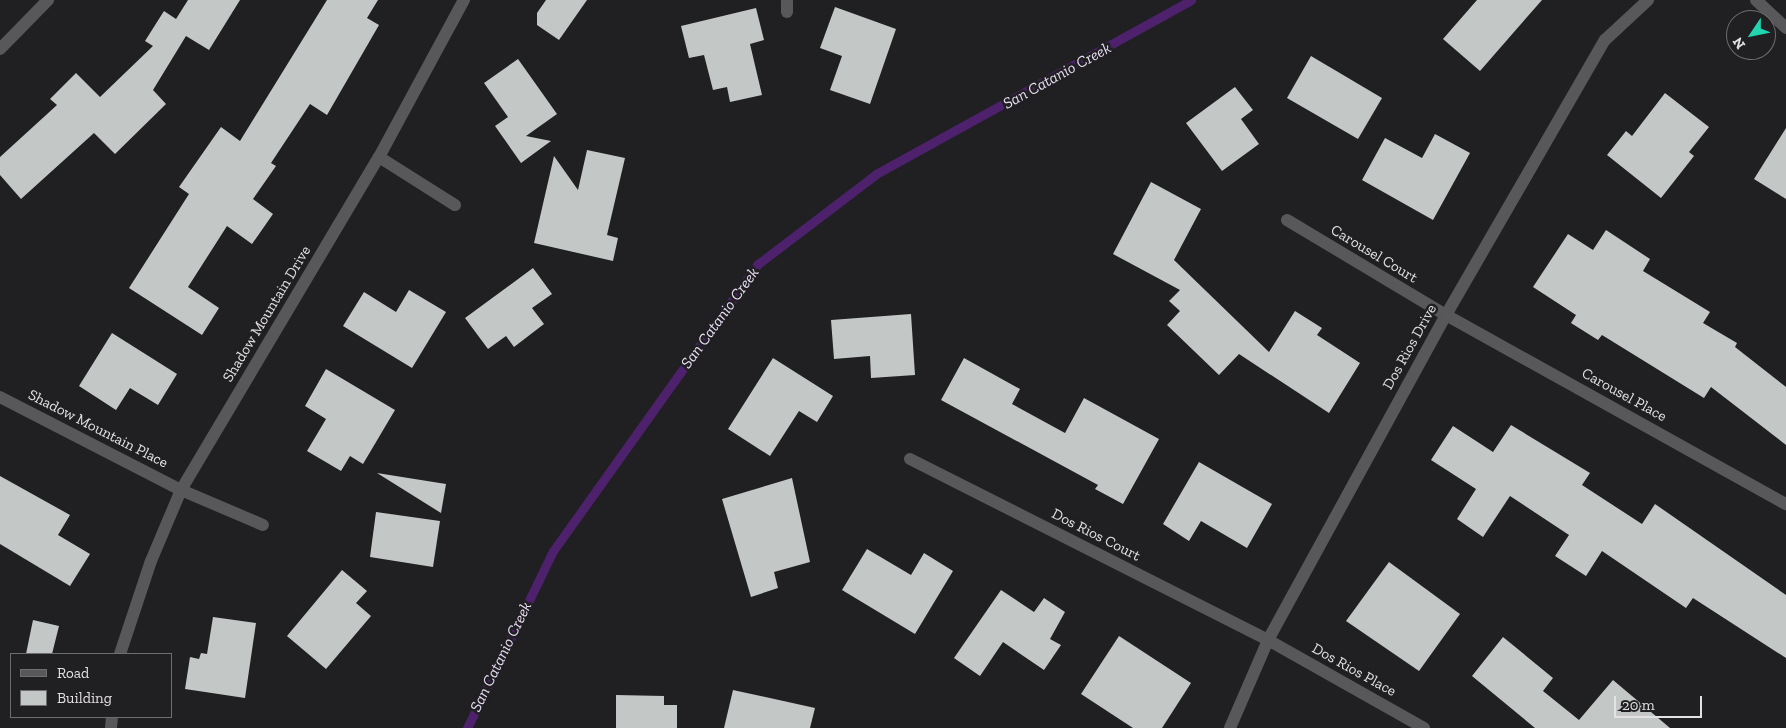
<!DOCTYPE html>
<style>
body{margin:0}
#map{position:relative;width:1786px;height:728px;overflow:hidden;background:#201f22;font-family:"Zilla Slab",serif}
div>[style]{position:absolute}
.stream>*{height:9px;margin:-4.5px;padding:0 4.5px;transform-origin:4.5px;border-radius:4.5px;background:#4e216d}
.building>*{inset:0;background:#c3c8c6}
.service>*{height:12px;margin:-6px;padding:0 6px;transform-origin:6px;border-radius:6px;background:#585759}
.minor>*{height:12px;margin:-6px;padding:0 6px;transform-origin:6px;border-radius:6px;background:#585759}
span{translate:-50% -50%;white-space:nowrap;text-align:center;line-height:1.15;-webkit-text-stroke:5px #201f22;paint-order:stroke}
.street-label{font-size:15px;color:#e3e1e4}
.water-label{font-size:16px;color:#e9def4;font-style:italic}
.legend{position:absolute;left:10px;top:653px;width:162px;height:65px;box-sizing:border-box;background:#201f22;border:1px solid #6e6d70;margin:0;padding:6px 9px;list-style:none;font-size:15px;color:#e3e1e4}
.legend li{display:flex;align-items:center;gap:10px;height:25px}
.legend b{width:25px;border:1px solid #6e6d70}
.north{position:absolute;left:1726px;top:10px;width:50px;height:50px;box-sizing:border-box;background:#201f22;border:1px solid #6e6d70;border-radius:50%;rotate:236deg;font-size:14px;font-weight:700;line-height:20px;text-align:center;color:#e3e1e4}
.north::after{content:'';display:block;margin:auto;width:18px;height:22px;background:#20d5b0;clip-path:polygon(50% 0,100% 100%,50% 72%,0 100%)}
.scale{position:absolute;left:1614px;top:696px;width:88px;height:22px;box-sizing:border-box;border:2px solid #e3e1e4;border-top:0;padding-left:6px;font-size:15px;line-height:18px;white-space:nowrap;color:#e3e1e4;-webkit-text-stroke:4px #201f22;paint-order:stroke}
</style>
<div id="map">
<div class="stream">
<i style="left:467px;top:728px;width:197px;rotate:-64.1deg"></i>
<i style="left:553px;top:551px;width:353px;rotate:-54.5deg"></i>
<i style="left:758px;top:264px;width:148px;rotate:-37.3deg"></i>
<i style="left:876px;top:174px;width:360px;rotate:-28.9deg"></i>
</div>
<div class="building">
<i style="clip-path:polygon(188px 0,240px 0,209px 50px,186px 36px,153px 90px,166px 104px,115px 154px,94px 133px,21px 199px,0 175px,0 157px,57px 105px,50px 99px,76px 73px,100px 97px,153px 46px,145px 41px,164px 11px,176px 19px)"></i>
<i style="clip-path:polygon(327px 0,378px 0,367px 18px,379px 25px,327px 115px,310px 104px,271px 163px,276px 166px,253px 199px,273px 214px,252px 244px,227px 226px,188px 287px,219px 308px,202px 335px,129px 288px,189px 194px,179px 187px,221px 127px,240px 141px)"></i>
<i style="clip-path:polygon(546px 0,587px 0,559px 40px,537px 25px,537px 13px)"></i>
<i style="clip-path:polygon(1477px 0,1542px 0,1480px 71px,1443px 39px)"></i>
<i style="clip-path:polygon(835px 7px,896px 29px,870px 104px,830px 90px,842px 56px,820px 48px)"></i>
<i style="clip-path:polygon(756px 8px,764px 40px,750px 44px,762px 95px,730px 102px,727px 87px,713px 90px,704px 55px,689px 58px,681px 26px)"></i>
<i style="clip-path:polygon(1311px 56px,1382px 98px,1358px 139px,1287px 98px)"></i>
<i style="clip-path:polygon(518px 59px,557px 114px,526px 136px,551px 141px,521px 163px,495px 126px,508px 117px,484px 83px)"></i>
<i style="clip-path:polygon(1235px 87px,1253px 110px,1241px 119px,1259px 144px,1222px 171px,1186px 123px)"></i>
<i style="clip-path:polygon(1665px 93px,1709px 127px,1689px 152px,1694px 156px,1661px 198px,1607px 155px,1626px 131px,1632px 136px)"></i>
<i style="clip-path:polygon(1786px 128px,1786px 199px,1754px 179px)"></i>
<i style="clip-path:polygon(1435px 134px,1470px 153px,1433px 220px,1362px 180px,1385px 138px,1422px 158px)"></i>
<i style="clip-path:polygon(587px 150px,625px 158px,607px 235px,618px 238px,613px 261px,534px 243px,554px 156px,578px 190px)"></i>
<i style="clip-path:polygon(1151px 182px,1201px 209px,1174px 260px,1269px 352px,1295px 311px,1322px 328px,1317px 335px,1360px 363px,1329px 413px,1239px 354px,1219px 375px,1167px 325px,1180px 311px,1169px 301px,1180px 290px,1113px 254px)"></i>
<i style="clip-path:polygon(1606px 230px,1650px 259px,1643px 271px,1710px 312px,1703px 323px,1737px 343px,1735px 347px,1786px 387px,1786px 445px,1711px 387px,1704px 398px,1602px 335px,1598px 340px,1571px 323px,1576px 315px,1533px 287px,1568px 234px,1593px 250px)"></i>
<i style="clip-path:polygon(533px 268px,552px 294px,532px 308px,544px 324px,514px 347px,506px 336px,488px 349px,465px 318px)"></i>
<i style="clip-path:polygon(409px 290px,446px 312px,412px 368px,343px 326px,364px 292px,396px 312px)"></i>
<i style="clip-path:polygon(911px 314px,915px 375px,871px 378px,870px 356px,834px 359px,831px 320px)"></i>
<i style="clip-path:polygon(112px 333px,177px 374px,158px 405px,130px 388px,116px 410px,79px 386px)"></i>
<i style="clip-path:polygon(773px 358px,833px 396px,817px 422px,799px 411px,770px 456px,728px 429px)"></i>
<i style="clip-path:polygon(964px 358px,1020px 389px,1012px 404px,1065px 433px,1084px 398px,1159px 439px,1123px 504px,1095px 489px,1098px 485px,941px 400px)"></i>
<i style="clip-path:polygon(326px 369px,395px 410px,363px 464px,350px 456px,341px 471px,307px 451px,326px 419px,305px 406px)"></i>
<i style="clip-path:polygon(1511px 425px,1590px 473px,1582px 485px,1642px 524px,1655px 504px,1786px 595px,1786px 658px,1693px 598px,1686px 608px,1602px 551px,1586px 576px,1555px 556px,1569px 535px,1510px 496px,1483px 537px,1457px 519px,1476px 489px,1431px 460px,1453px 426px,1493px 452px)"></i>
<i style="clip-path:polygon(1199px 462px,1272px 504px,1247px 548px,1201px 521px,1189px 541px,1163px 524px)"></i>
<i style="clip-path:polygon(377px 473px,446px 484px,441px 513px)"></i>
<i style="clip-path:polygon(0 476px,70px 515px,58px 535px,90px 554px,70px 586px,0 544px)"></i>
<i style="clip-path:polygon(792px 478px,810px 562px,774px 572px,778px 588px,751px 597px,722px 499px)"></i>
<i style="clip-path:polygon(376px 512px,440px 521px,433px 567px,370px 557px)"></i>
<i style="clip-path:polygon(867px 549px,911px 575px,924px 553px,953px 571px,915px 634px,842px 590px)"></i>
<i style="clip-path:polygon(1389px 562px,1460px 614px,1419px 671px,1346px 621px)"></i>
<i style="clip-path:polygon(342px 570px,367px 591px,356px 603px,371px 616px,326px 669px,287px 636px)"></i>
<i style="clip-path:polygon(1001px 590px,1034px 612px,1044px 598px,1065px 612px,1050px 639px,1061px 645px,1044px 670px,1003px 642px,980px 676px,954px 658px)"></i>
<i style="clip-path:polygon(213px 617px,256px 623px,245px 698px,185px 689px,190px 657px,199px 659px,201px 653px,207px 654px)"></i>
<i style="clip-path:polygon(33px 620px,59px 626px,52px 654px,26px 654px)"></i>
<i style="clip-path:polygon(1119px 636px,1191px 683px,1162px 728px,1133px 728px,1081px 694px)"></i>
<i style="clip-path:polygon(1503px 637px,1553px 678px,1543px 691px,1579px 720px,1613px 680px,1670px 728px,1535px 728px,1472px 676px)"></i>
<i style="clip-path:polygon(733px 690px,815px 708px,810px 728px,724px 728px)"></i>
<i style="clip-path:polygon(616px 695px,664px 696px,664px 705px,677px 705px,677px 728px,616px 728px)"></i>
</div>
<div class="service">
<i style="left:787px;top:0;width:12px;rotate:90deg"></i>
</div>
<div class="minor">
<i style="left:1756px;top:0;width:41px;rotate:43deg"></i>
<i style="left:0;top:49px;width:69px;rotate:-45.6deg"></i>
<i style="left:379px;top:157px;width:90px;rotate:32.3deg"></i>
<i style="left:1287px;top:220px;width:185px;rotate:30.9deg"></i>
<i style="left:1446px;top:315px;width:389px;rotate:29.1deg"></i>
<i style="left:0;top:397px;width:203px;rotate:27.2deg"></i>
<i style="left:181px;top:490px;width:89px;rotate:23.1deg"></i>
<i style="left:910px;top:459px;width:401px;rotate:26.8deg"></i>
<i style="left:1268px;top:640px;width:179px;rotate:29.4deg"></i>
<i style="left:120px;top:654px;width:98px;rotate:-71.6deg"></i>
<i style="left:151px;top:561px;width:77px;rotate:-67.1deg"></i>
<i style="left:181px;top:490px;width:387px;rotate:-59.3deg"></i>
<i style="left:379px;top:157px;width:179px;rotate:-61.6deg"></i>
<i style="left:111px;top:728px;width:11px;rotate:-85deg"></i>
<i style="left:1230px;top:728px;width:96px;rotate:-66.6deg"></i>
<i style="left:1268px;top:640px;width:371px;rotate:-61.3deg"></i>
<i style="left:1446px;top:315px;width:318px;rotate:-60deg"></i>
<i style="left:1605px;top:40px;width:59px;rotate:-42.9deg"></i>
</div>
<div class="street-label">
<span style="left:1374px;top:254px;rotate:31deg">Carousel Court</span>
<span style="left:267px;top:314px;rotate:-59deg">Shadow Mountain Drive</span>
<span style="left:1410px;top:347px;rotate:-61deg">Dos Rios Drive</span>
<span style="left:1624px;top:395px;rotate:29deg">Carousel Place</span>
<span style="left:98px;top:429px;rotate:27deg">Shadow Mountain Place</span>
<span style="left:1096px;top:535px;rotate:27deg">Dos Rios Court</span>
<span style="left:1354px;top:670px;rotate:29deg">Dos Rios Place</span>
</div>
<div class="water-label">
<span style="left:1057px;top:76px;rotate:-29deg">San Catanio Creek</span>
<span style="left:720px;top:318px;rotate:-54deg">San Catanio Creek</span>
<span style="left:501px;top:657px;rotate:-64deg">San Catanio Creek</span>
</div>
<ul class="legend">
<li><b style="height:6px;background:#585759"></b>Road</li>
<li><b style="height:14px;background:#c3c8c6"></b>Building</li>
</ul>
<div class="north">N</div>
<div class="scale">20 m</div>
</div>
